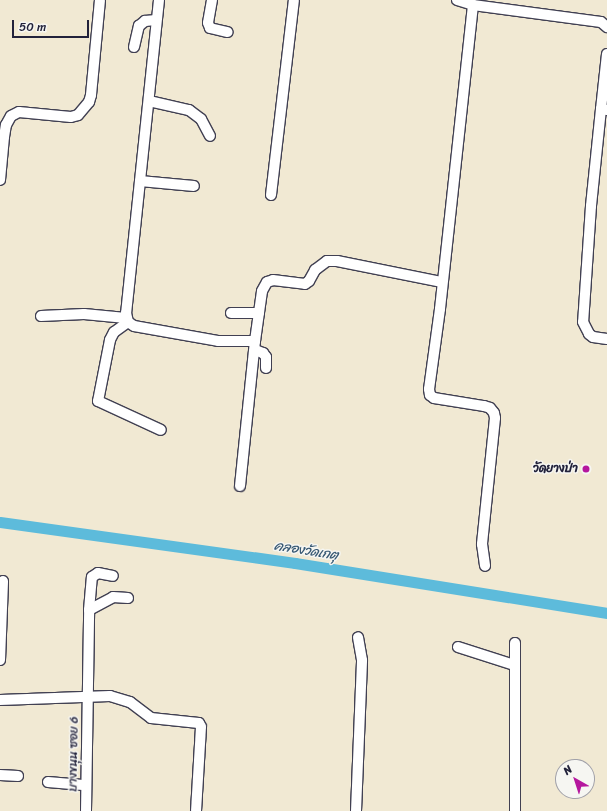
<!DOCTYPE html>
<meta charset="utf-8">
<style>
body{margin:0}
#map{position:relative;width:607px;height:811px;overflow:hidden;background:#f1e9d3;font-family:Sriracha,"Playpen Sans Thai",sans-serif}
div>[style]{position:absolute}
.canal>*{height:11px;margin:-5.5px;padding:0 5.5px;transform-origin:5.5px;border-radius:5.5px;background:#5dbbdb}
.roads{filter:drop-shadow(1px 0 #414052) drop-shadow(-1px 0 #414052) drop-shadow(0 1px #414052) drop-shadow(0 -1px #414052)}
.minor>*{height:10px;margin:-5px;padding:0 5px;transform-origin:5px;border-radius:5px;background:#fff}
.dots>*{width:11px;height:11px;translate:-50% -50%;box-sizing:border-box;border:2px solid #f6f6f2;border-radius:50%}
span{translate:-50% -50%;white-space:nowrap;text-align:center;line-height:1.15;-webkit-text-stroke:3px #f6f6f2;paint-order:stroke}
.poi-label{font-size:12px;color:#22223b;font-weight:700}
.right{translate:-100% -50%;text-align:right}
.street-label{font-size:12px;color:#22223b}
.water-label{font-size:13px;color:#375873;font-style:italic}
.north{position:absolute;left:555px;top:759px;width:40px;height:40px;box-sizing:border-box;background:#f6f6f2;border:1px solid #a1a1a9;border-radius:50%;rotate:321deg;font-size:11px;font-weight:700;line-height:16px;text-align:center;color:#22223b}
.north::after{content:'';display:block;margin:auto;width:14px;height:18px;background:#b5179e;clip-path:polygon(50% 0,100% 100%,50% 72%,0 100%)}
.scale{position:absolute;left:12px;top:20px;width:77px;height:18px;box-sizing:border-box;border:2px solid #22223b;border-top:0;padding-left:5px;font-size:12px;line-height:14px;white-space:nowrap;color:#22223b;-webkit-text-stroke:3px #f6f6f2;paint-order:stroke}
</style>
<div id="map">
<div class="canal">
<i style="left:0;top:522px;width:298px;rotate:7.9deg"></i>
<i style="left:295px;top:563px;width:316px;rotate:9.1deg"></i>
</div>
<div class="roads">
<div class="minor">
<i style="left:159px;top:0;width:315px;rotate:96deg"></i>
<i style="left:126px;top:313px;width:9px;rotate:77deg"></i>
<i style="left:128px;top:322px;width:7px;rotate:34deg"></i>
<i style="left:134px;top:326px;width:85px;rotate:10.1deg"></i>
<i style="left:218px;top:341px;width:37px"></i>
<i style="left:255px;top:341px;width:50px;rotate:-82deg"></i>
<i style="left:262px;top:291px;width:10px;rotate:-61deg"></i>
<i style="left:267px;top:282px;width:6px;rotate:-18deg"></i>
<i style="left:273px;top:280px;width:32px;rotate:7deg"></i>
<i style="left:305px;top:284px;width:5px;rotate:-37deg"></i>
<i style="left:309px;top:281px;width:13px;rotate:-61deg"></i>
<i style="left:315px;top:270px;width:15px;rotate:-37deg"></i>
<i style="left:327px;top:261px;width:10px"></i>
<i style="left:337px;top:261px;width:106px;rotate:11.4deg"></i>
<i style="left:212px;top:0;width:23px;rotate:100deg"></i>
<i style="left:208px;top:23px;width:5px;rotate:68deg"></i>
<i style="left:210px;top:28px;width:18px;rotate:13deg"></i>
<i style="left:457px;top:0;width:17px;rotate:17deg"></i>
<i style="left:473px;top:5px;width:129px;rotate:7.6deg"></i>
<i style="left:601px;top:22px;width:8px;rotate:40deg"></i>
<i style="left:473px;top:5px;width:306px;rotate:96.2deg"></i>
<i style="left:440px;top:309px;width:81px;rotate:97.8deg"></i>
<i style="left:429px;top:389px;width:6px;rotate:81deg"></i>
<i style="left:430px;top:395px;width:5px;rotate:37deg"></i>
<i style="left:434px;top:398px;width:51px;rotate:9.1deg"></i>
<i style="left:484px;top:406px;width:6px;rotate:18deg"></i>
<i style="left:490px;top:408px;width:6px;rotate:51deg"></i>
<i style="left:494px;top:413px;width:5px;rotate:79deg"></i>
<i style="left:495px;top:418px;width:127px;rotate:95.9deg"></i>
<i style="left:482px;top:544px;width:22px;rotate:82deg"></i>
<i style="left:134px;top:47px;width:22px;rotate:-77deg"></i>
<i style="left:139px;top:26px;width:8px;rotate:-40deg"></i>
<i style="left:145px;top:21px;width:11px;rotate:-5deg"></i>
<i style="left:607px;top:54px;width:55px;rotate:96.2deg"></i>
<i style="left:601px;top:109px;width:6px;rotate:9deg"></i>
<i style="left:149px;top:101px;width:41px;rotate:12.7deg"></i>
<i style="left:189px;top:110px;width:15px;rotate:37deg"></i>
<i style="left:201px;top:119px;width:19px;rotate:62deg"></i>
<i style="left:601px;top:109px;width:98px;rotate:95.9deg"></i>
<i style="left:591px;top:206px;width:116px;rotate:93.9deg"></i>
<i style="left:583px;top:322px;width:13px;rotate:63deg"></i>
<i style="left:589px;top:334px;width:5px;rotate:37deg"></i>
<i style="left:593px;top:337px;width:14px;rotate:8deg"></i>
<i style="left:0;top:180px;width:43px;rotate:-84.7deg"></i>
<i style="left:4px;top:137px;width:12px;rotate:-81deg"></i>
<i style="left:6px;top:125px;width:10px;rotate:-61deg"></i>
<i style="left:11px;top:116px;width:9px;rotate:-27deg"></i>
<i style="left:19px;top:112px;width:52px;rotate:5.5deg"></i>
<i style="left:71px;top:117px;width:7px;rotate:-16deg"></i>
<i style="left:78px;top:115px;width:17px;rotate:-50deg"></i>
<i style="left:89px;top:102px;width:7px;rotate:-74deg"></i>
<i style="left:91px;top:95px;width:95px;rotate:-84.6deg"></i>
<i style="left:140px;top:181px;width:54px;rotate:5.3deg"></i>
<i style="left:271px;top:195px;width:196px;rotate:-83.3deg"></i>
<i style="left:231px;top:313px;width:28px"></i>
<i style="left:41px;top:316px;width:43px;rotate:-2.7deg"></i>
<i style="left:84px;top:314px;width:42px;rotate:5.4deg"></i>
<i style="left:128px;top:322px;width:17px;rotate:144deg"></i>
<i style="left:114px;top:332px;width:9px;rotate:117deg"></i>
<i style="left:110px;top:340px;width:62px;rotate:101.1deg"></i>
<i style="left:98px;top:401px;width:69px;rotate:24.7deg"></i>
<i style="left:255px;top:350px;width:9px;rotate:21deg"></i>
<i style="left:263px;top:353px;width:5px;rotate:53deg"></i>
<i style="left:266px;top:357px;width:11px;rotate:90deg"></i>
<i style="left:240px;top:486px;width:146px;rotate:-84.1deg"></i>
<i style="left:89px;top:610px;width:33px;rotate:-85deg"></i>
<i style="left:92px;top:577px;width:7px;rotate:-34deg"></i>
<i style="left:98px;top:573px;width:15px;rotate:11deg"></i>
<i style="left:458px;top:647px;width:59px;rotate:17.8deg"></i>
<i style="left:0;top:660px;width:79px;rotate:-87.8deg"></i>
<i style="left:0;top:700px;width:110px;rotate:-2.1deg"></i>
<i style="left:110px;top:696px;width:21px;rotate:17deg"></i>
<i style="left:130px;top:702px;width:26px;rotate:37deg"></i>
<i style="left:151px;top:718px;width:48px;rotate:5.9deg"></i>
<i style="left:199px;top:723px;width:4px;rotate:63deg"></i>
<i style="left:201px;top:727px;width:84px;rotate:93.4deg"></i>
<i style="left:0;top:775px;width:18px;rotate:3deg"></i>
<i style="left:48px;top:782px;width:38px;rotate:5deg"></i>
<i style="left:86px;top:811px;width:201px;rotate:-89.1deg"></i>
<i style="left:89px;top:610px;width:27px;rotate:-28deg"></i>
<i style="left:113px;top:597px;width:15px;rotate:4deg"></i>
<i style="left:356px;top:811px;width:151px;rotate:-87.7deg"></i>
<i style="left:362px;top:660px;width:23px;rotate:-100deg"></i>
<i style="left:515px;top:811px;width:168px;rotate:-90deg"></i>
</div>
</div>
<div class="dots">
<i style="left:586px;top:469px;background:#b5179e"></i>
</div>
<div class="poi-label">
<span class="right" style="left:578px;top:469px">วัดยางป่า</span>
</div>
<div class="street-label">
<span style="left:74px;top:754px;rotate:-89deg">บางขนุน ซอย 6</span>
</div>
<div class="water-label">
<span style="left:306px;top:551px;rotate:9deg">คลองวัดเกตุ</span>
</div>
<div class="north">N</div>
<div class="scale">50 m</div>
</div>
